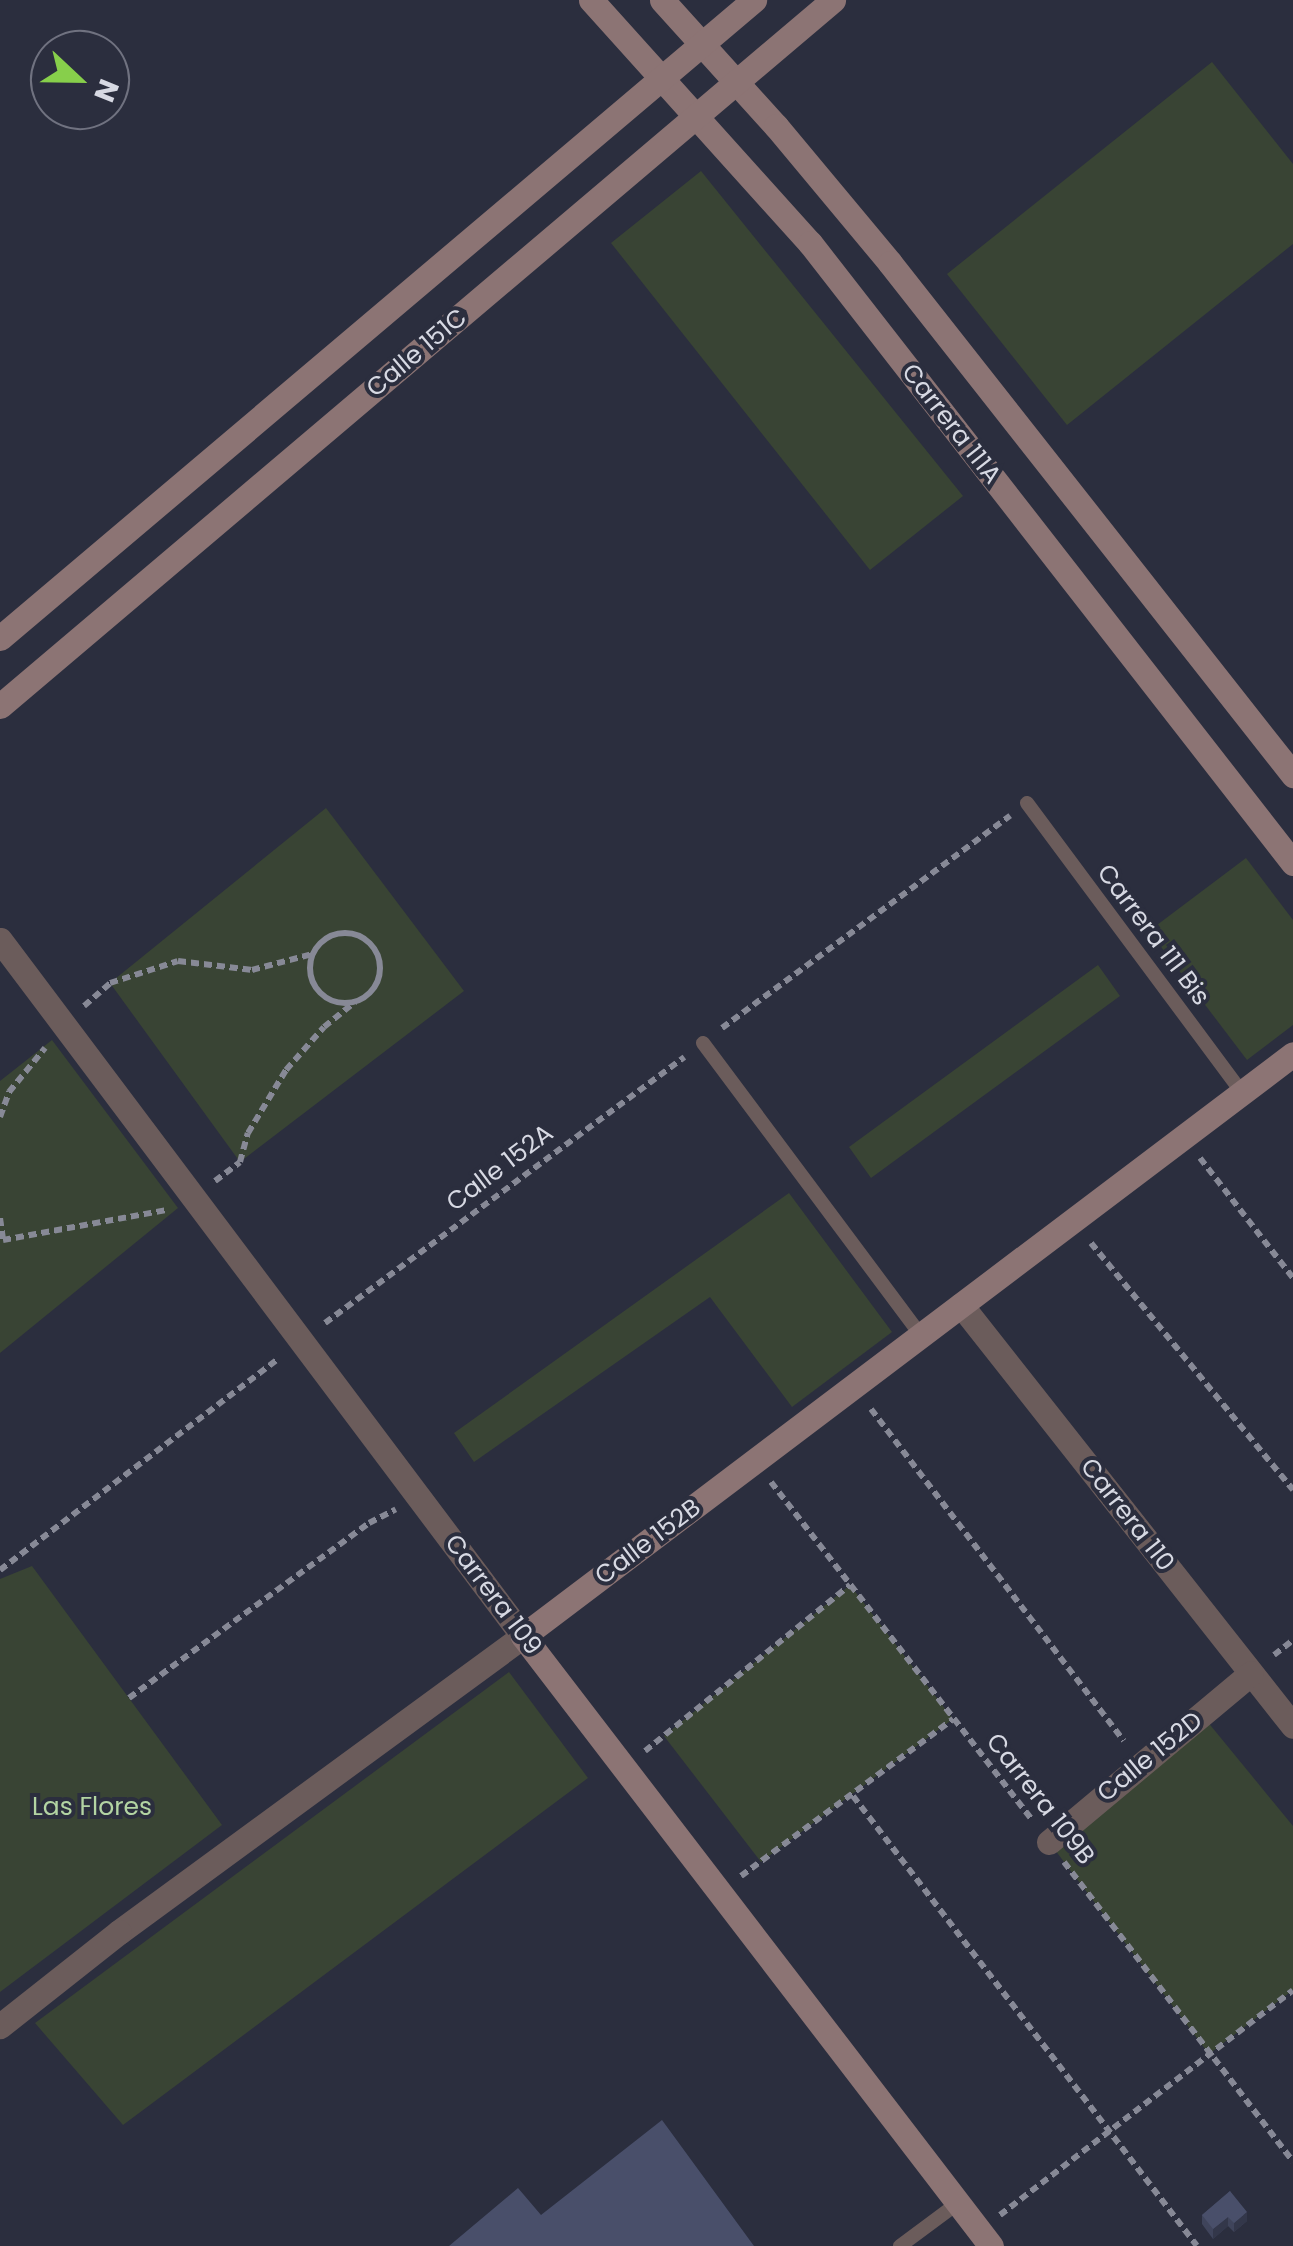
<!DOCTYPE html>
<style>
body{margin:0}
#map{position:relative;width:1293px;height:2246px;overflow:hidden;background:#2b2e3e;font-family:Poppins,sans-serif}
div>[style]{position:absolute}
.green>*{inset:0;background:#394434}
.path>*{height:6px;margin-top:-3px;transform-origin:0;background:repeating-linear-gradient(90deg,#878996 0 8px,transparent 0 13px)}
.path>.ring{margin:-3px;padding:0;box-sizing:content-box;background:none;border:6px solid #878996;border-radius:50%}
.lane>*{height:14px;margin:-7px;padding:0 7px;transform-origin:7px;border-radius:7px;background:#6b5c5b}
.street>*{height:25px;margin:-12.5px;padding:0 12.5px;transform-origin:12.5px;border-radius:12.5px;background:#6b5c5b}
.secondary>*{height:25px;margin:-12.5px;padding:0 12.5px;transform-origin:12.5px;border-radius:12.5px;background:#8c7474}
.wall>*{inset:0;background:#3f445b}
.shaded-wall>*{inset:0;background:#33374a}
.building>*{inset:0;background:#494f6a}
span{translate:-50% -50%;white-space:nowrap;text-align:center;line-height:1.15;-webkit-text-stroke:8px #2b2e3e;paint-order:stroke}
.street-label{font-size:25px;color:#d7d9e3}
.park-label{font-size:25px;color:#b3d4a3}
.north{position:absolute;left:30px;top:30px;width:100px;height:100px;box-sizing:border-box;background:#2b2e3e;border:2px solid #707280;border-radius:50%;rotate:112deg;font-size:28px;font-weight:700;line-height:40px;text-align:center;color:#d7d9e3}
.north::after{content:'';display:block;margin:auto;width:35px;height:45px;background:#87cf4b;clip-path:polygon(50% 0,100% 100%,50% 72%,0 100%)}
</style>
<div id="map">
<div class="green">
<i style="clip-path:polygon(1212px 62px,1293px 164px,1293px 244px,1067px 425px,947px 274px)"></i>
<i style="clip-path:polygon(701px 171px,963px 496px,870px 570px,611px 243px)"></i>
<i style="clip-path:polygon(326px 808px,464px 991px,240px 1162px,110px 983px)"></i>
<i style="clip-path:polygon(1246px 858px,1293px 920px,1293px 1025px,1247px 1060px,1149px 931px)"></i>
<i style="clip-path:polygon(1098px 965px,1120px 996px,871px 1178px,849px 1147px)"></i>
<i style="clip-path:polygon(52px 1040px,178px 1208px,0 1353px,0 1081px)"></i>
<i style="clip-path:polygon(789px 1193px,892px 1332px,792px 1407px,710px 1297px,474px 1462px,454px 1433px)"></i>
<i style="clip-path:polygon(32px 1566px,222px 1825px,0 1992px,0 1579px)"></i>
<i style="clip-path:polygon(850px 1585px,953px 1719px,761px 1862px,664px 1736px)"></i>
<i style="clip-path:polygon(509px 1672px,588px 1778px,123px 2125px,35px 2023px)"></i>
<i style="clip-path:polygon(1202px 1715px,1293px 1826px,1293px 1990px,1209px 2054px,1049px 1842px)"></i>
</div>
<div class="path">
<i class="ring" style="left:310px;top:933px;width:64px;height:64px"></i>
<i style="left:84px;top:1006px;width:35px;rotate:-41deg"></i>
<i style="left:110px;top:983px;width:71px;rotate:-17.9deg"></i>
<i style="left:178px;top:961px;width:75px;rotate:6.9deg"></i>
<i style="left:252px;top:970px;width:62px;rotate:-14.9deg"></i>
<i style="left:722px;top:1028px;width:358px;rotate:-36.4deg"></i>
<i style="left:0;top:1117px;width:27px;rotate:-70deg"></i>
<i style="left:9px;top:1092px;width:57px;rotate:-50.7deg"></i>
<i style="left:1200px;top:1158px;width:152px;rotate:52.2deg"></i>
<i style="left:215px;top:1181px;width:31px;rotate:-37deg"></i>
<i style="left:240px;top:1162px;width:30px;rotate:-75deg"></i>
<i style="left:248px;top:1133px;width:74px;rotate:-58.9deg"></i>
<i style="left:286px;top:1070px;width:57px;rotate:-48.5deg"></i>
<i style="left:324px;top:1027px;width:40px;rotate:-39deg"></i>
<i style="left:0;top:1218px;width:22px;rotate:82deg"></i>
<i style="left:3px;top:1240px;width:167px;rotate:-10.4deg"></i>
<i style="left:1091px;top:1243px;width:319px;rotate:50.7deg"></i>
<i style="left:325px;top:1323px;width:447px;rotate:-36.5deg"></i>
<i style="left:871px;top:1409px;width:417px;rotate:52.7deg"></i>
<i style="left:771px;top:1482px;width:427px;rotate:52.3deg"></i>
<i style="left:0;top:1570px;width:350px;rotate:-37.2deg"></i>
<i style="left:1274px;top:1655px;width:24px;rotate:-38deg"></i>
<i style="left:129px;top:1698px;width:297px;rotate:-36.1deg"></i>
<i style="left:369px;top:1523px;width:30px;rotate:-27deg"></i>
<i style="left:645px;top:1751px;width:264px;rotate:-39deg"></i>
<i style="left:853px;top:1796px;width:566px;rotate:52.6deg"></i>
<i style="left:1064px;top:1862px;width:377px;rotate:52.6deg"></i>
<i style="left:741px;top:1876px;width:264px;rotate:-36.5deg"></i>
<i style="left:1000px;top:2215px;width:369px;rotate:-37.5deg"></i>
</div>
<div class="lane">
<i style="left:1027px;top:803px;width:361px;rotate:53.4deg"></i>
<i style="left:703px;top:1043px;width:365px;rotate:53.3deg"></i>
<i style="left:900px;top:2246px;width:72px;rotate:-36.6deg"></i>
</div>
<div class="street">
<i style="left:0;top:940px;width:871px;rotate:53.08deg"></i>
<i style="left:523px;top:1636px;width:501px;rotate:143.77deg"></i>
<i style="left:119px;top:1932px;width:152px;rotate:141.7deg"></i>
<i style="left:961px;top:1305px;width:536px;rotate:51.74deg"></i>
<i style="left:1049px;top:1842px;width:263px;rotate:-39.9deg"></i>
</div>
<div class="secondary">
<i style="left:591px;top:0;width:327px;rotate:48deg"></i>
<i style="left:810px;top:243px;width:786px;rotate:52.08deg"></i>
<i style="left:662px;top:0;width:170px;rotate:47.9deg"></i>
<i style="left:776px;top:126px;width:178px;rotate:50.2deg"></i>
<i style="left:890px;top:263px;width:652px;rotate:51.79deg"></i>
<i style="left:0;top:638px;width:988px;rotate:-40.24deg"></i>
<i style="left:0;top:706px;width:1092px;rotate:-40.28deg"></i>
<i style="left:991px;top:2246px;width:769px;rotate:-127.5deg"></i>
<i style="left:523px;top:1636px;width:965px;rotate:-37.08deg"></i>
</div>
<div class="wall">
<i style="clip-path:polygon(1230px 2191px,1247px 2221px,1234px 2232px,1228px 2226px,1213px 2239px,1202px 2224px,1202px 2215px)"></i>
</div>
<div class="shaded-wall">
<i style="clip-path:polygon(1247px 2212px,1247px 2221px,1234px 2232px,1234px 2223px)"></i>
<i style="clip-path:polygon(1228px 2217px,1228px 2226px,1213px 2239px,1213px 2229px)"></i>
</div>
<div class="building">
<i style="clip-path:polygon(662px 2120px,754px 2246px,449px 2246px,518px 2188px,541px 2215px)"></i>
<i style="clip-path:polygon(1230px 2191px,1247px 2212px,1234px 2223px,1228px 2217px,1213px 2229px,1202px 2215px)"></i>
</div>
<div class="street-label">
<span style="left:417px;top:353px;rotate:-40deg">Calle 151C</span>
<span style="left:951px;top:424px;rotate:52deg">Carrera 111A</span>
<span style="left:1153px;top:935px;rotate:53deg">Carrera 111 Bis</span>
<span style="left:500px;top:1168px;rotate:-37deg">Calle 152A</span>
<span style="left:1127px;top:1515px;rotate:52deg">Carrera 110</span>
<span style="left:648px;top:1542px;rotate:-37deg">Calle 152B</span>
<span style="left:493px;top:1595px;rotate:53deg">Carrera 109</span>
<span style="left:1150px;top:1757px;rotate:-39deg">Calle 152D</span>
<span style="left:1040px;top:1799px;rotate:52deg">Carrera 109B</span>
</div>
<div class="park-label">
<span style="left:92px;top:1807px">Las Flores</span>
</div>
<div class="north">N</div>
</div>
